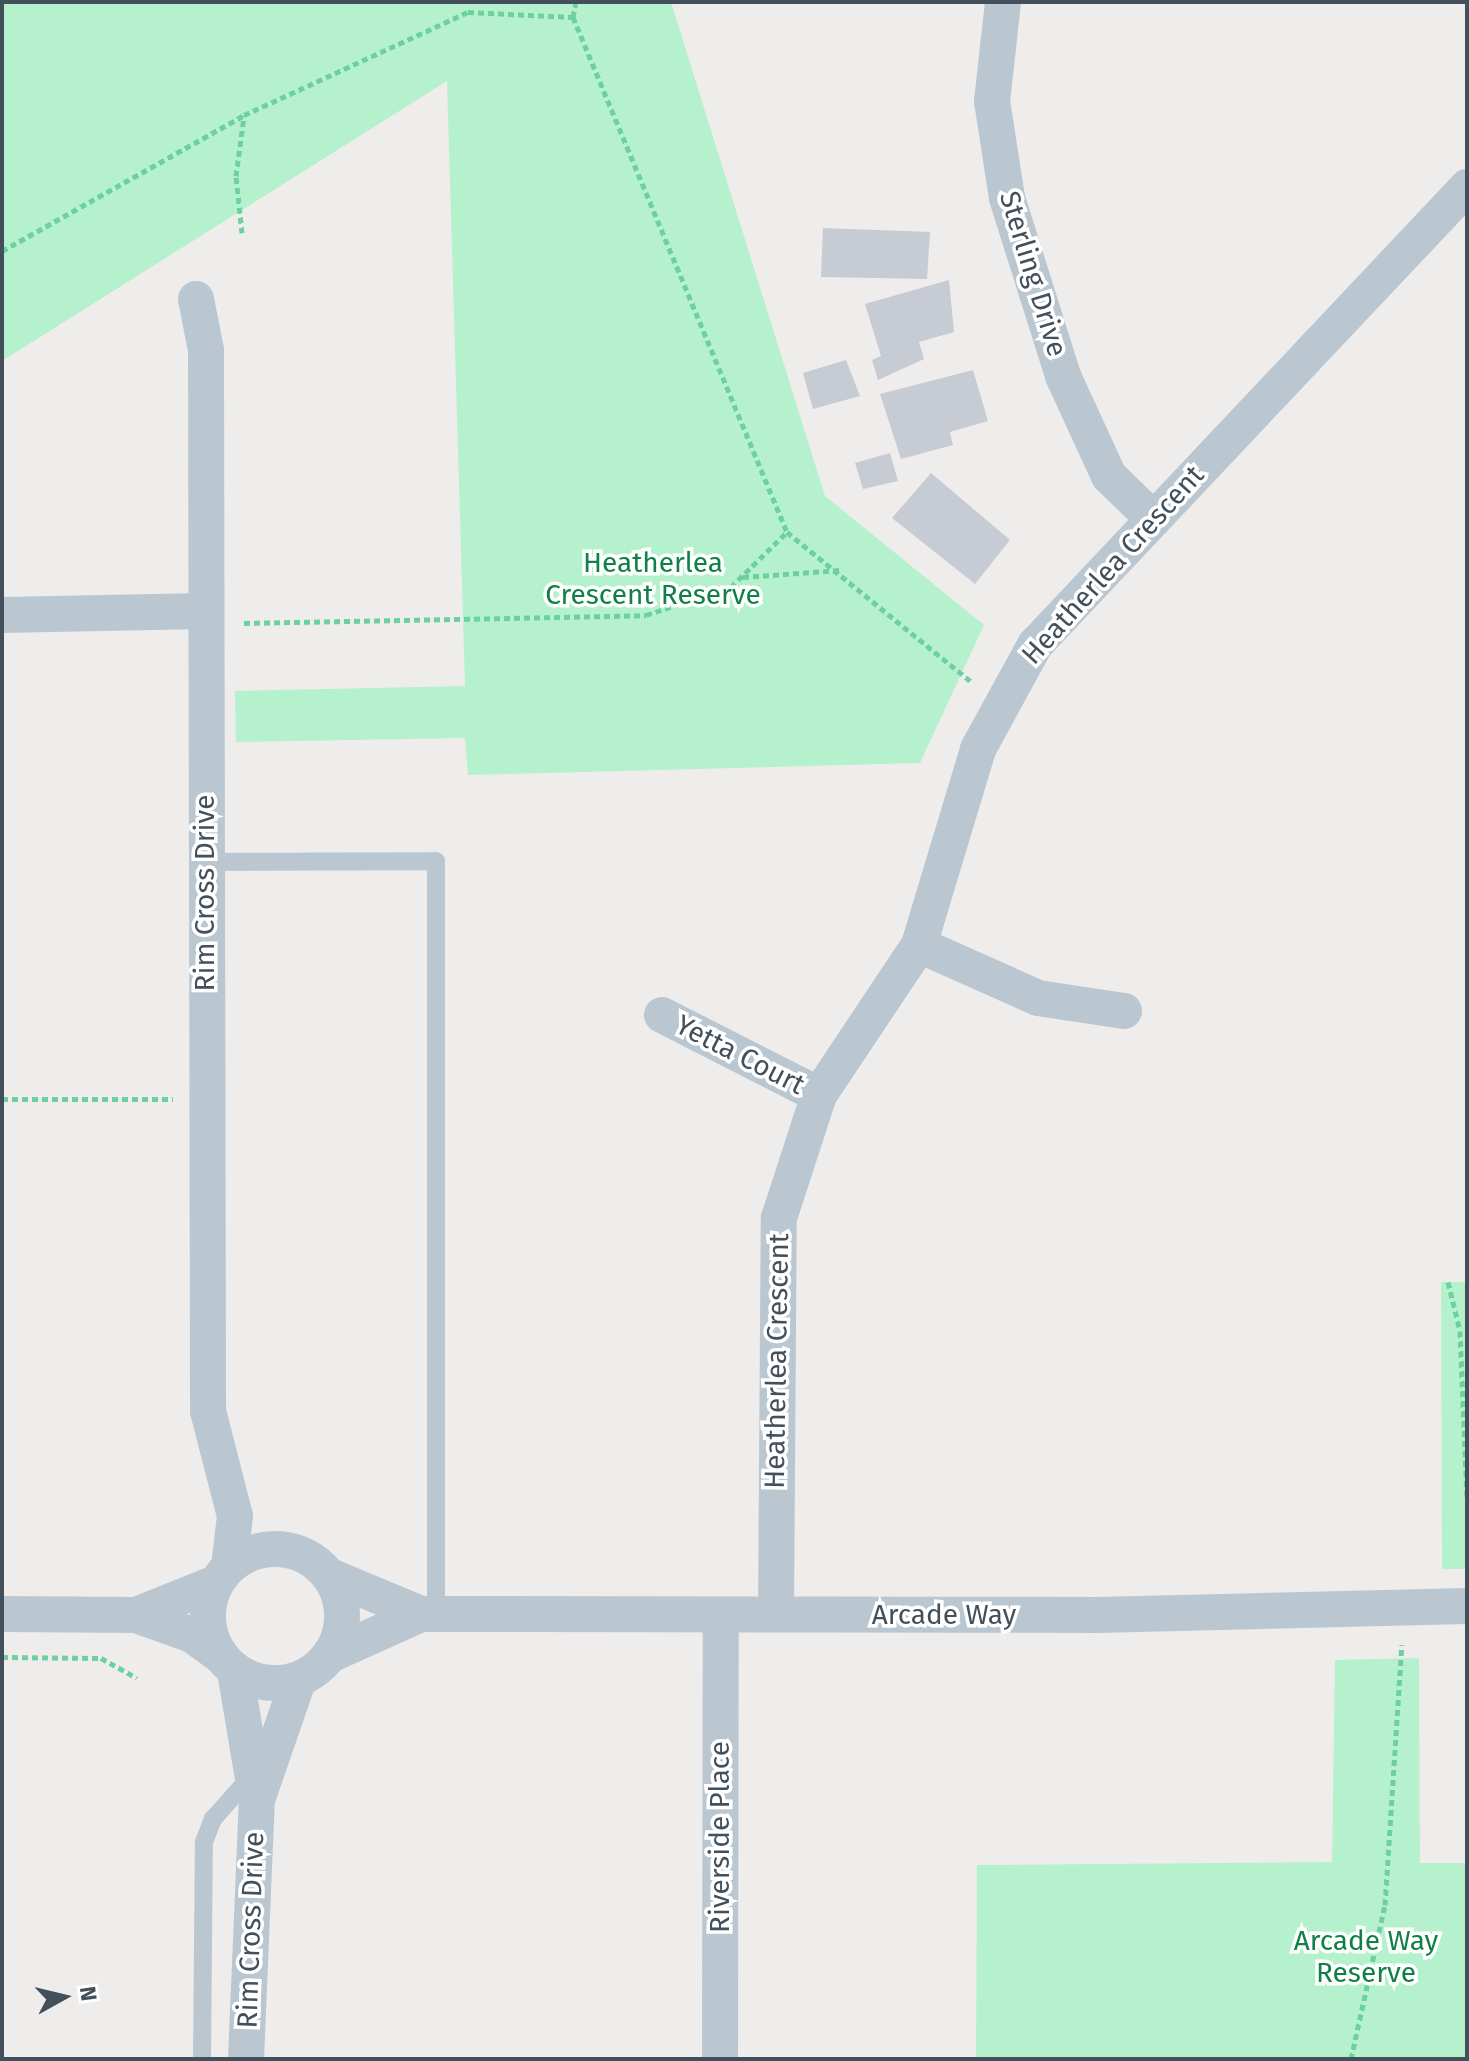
<!DOCTYPE html>
<style>
body{margin:0}
#map{position:relative;width:1469px;height:2061px;overflow:hidden;background:#efecec;font-family:"Fira Sans",sans-serif}
div>[style]{position:absolute}
.green>*{inset:0;background:#b6f1cd}
.building>*{inset:0;background:#c7cbd3}
.path>*{height:5px;margin-top:-2.5px;transform-origin:0;background:repeating-linear-gradient(90deg,#6cd19f 0 6px,transparent 0 10px)}
.lane>*{height:18px;margin:-9px;padding:0 9px;transform-origin:9px;border-radius:9px;background:#bbc7d0}
.street>*{height:36px;margin:-18px;padding:0 18px;transform-origin:18px;border-radius:18px;background:#bbc7d0}
.street>.ring{margin:-18px;padding:0;box-sizing:content-box;background:none;border:36px solid #bbc7d0;border-radius:50%}
span{translate:-50% -50%;white-space:nowrap;text-align:center;line-height:1.15;-webkit-text-stroke:7px #fff;paint-order:stroke}
.street-label{font-size:28px;color:#43505b}
.park-label{font-size:28px;color:#108048}
.frame{position:absolute;inset:0;border:4px solid #43505b;pointer-events:none}
.north{position:absolute;left:24px;top:1957px;width:80px;height:80px;-webkit-text-stroke:6px #fff;paint-order:stroke;rotate:82deg;font-size:22px;font-weight:700;line-height:32px;text-align:center;color:#43505b}
.north::after{content:'';display:block;margin:auto;width:28px;height:36px;background:#43505b;clip-path:polygon(50% 0,100% 100%,50% 72%,0 100%)}
</style>
<div id="map">
<div class="green">
<i style="clip-path:polygon(2px 2px,671px 2px,825px 496px,984px 625px,920px 763px,468px 775px,465px 738px,236px 742px,235px 691px,465px 686px,447px 81px,2px 361px)"></i>
<i style="clip-path:polygon(1441px 1282px,1467px 1282px,1467px 1569px,1442px 1569px)"></i>
<i style="clip-path:polygon(1419px 1658px,1420px 1863px,1467px 1863px,1467px 2059px,976px 2059px,977px 1865px,1332px 1862px,1335px 1660px)"></i>
</div>
<div class="building">
<i style="clip-path:polygon(823px 228px,930px 232px,927px 279px,821px 277px)"></i>
<i style="clip-path:polygon(949px 280px,954px 332px,919px 342px,924px 359px,878px 380px,872px 360px,881px 356px,865px 304px)"></i>
<i style="clip-path:polygon(846px 360px,860px 396px,813px 409px,803px 373px)"></i>
<i style="clip-path:polygon(973px 370px,988px 421px,950px 432px,953px 445px,901px 459px,880px 394px)"></i>
<i style="clip-path:polygon(890px 453px,898px 481px,863px 489px,855px 463px)"></i>
<i style="clip-path:polygon(931px 473px,1010px 540px,975px 584px,892px 518px)"></i>
</div>
<div class="path">
<i style="left:573px;top:17px;width:558px;rotate:67.44deg"></i>
<i style="left:787px;top:532px;width:240px;rotate:39.1deg"></i>
<i style="left:242px;top:233px;width:57px;rotate:-96deg"></i>
<i style="left:236px;top:176px;width:61px;rotate:-82.4deg"></i>
<i style="left:2px;top:251px;width:278px;rotate:-29.3deg"></i>
<i style="left:244px;top:115px;width:247px;rotate:-24.7deg"></i>
<i style="left:468px;top:12px;width:105px;rotate:2.7deg"></i>
<i style="left:573px;top:17px;width:15px;rotate:-79deg"></i>
<i style="left:743px;top:577px;width:97px;rotate:-4.1deg"></i>
<i style="left:244px;top:623px;width:402px;rotate:-1.1deg"></i>
<i style="left:646px;top:615px;width:89px;rotate:-18.2deg"></i>
<i style="left:731px;top:587px;width:78px;rotate:-44.5deg"></i>
<i style="left:2px;top:1099px;width:171px"></i>
<i style="left:1448px;top:1282px;width:50px;rotate:76.2deg"></i>
<i style="left:1460px;top:1331px;width:168px;rotate:87.6deg"></i>
<i style="left:2px;top:1657px;width:99px;rotate:0.6deg"></i>
<i style="left:101px;top:1658px;width:41px;rotate:29.1deg"></i>
<i style="left:1351px;top:2059px;width:158px;rotate:-77.6deg"></i>
<i style="left:1385px;top:1905px;width:261px;rotate:-86.3deg"></i>
</div>
<div class="lane">
<i style="left:205px;top:862px;width:231px;rotate:-0.2deg"></i>
<i style="left:436px;top:861px;width:752px;rotate:90deg"></i>
<i style="left:202px;top:2059px;width:217px;rotate:-89.5deg"></i>
<i style="left:204px;top:1842px;width:25px;rotate:-69deg"></i>
<i style="left:213px;top:1819px;width:59px;rotate:-48.4deg"></i>
</div>
<div class="street">
<i style="left:1003px;top:2px;width:100px;rotate:96.3deg"></i>
<i style="left:992px;top:101px;width:98px;rotate:81.2deg"></i>
<i style="left:1007px;top:198px;width:187px;rotate:72.5deg"></i>
<i style="left:1063px;top:376px;width:110px;rotate:65.3deg"></i>
<i style="left:1109px;top:476px;width:60px;rotate:44.3deg"></i>
<i style="left:196px;top:299px;width:52px;rotate:78.9deg"></i>
<i style="left:206px;top:350px;width:1061px;rotate:89.89deg"></i>
<i style="left:208px;top:1411px;width:108px;rotate:75.6deg"></i>
<i style="left:235px;top:1516px;width:51px;rotate:96.7deg"></i>
<i style="left:2px;top:615px;width:203px;rotate:-1.1deg"></i>
<i style="left:919px;top:945px;width:130px;rotate:24deg"></i>
<i style="left:1038px;top:998px;width:87px;rotate:8.6deg"></i>
<i style="left:662px;top:1015px;width:176px;rotate:27deg"></i>
<i class="ring" style="left:208px;top:1549px;width:98px;height:98px"></i>
<i style="left:330px;top:1576px;width:99px;rotate:22.7deg"></i>
<i style="left:2px;top:1614px;width:134px;rotate:0.4deg"></i>
<i style="left:136px;top:1615px;width:59px;rotate:19.7deg"></i>
<i style="left:192px;top:1635px;width:34px;rotate:36deg"></i>
<i style="left:776px;top:1614px;width:396px;rotate:-89.6deg"></i>
<i style="left:779px;top:1218px;width:129px;rotate:-72deg"></i>
<i style="left:819px;top:1095px;width:180px;rotate:-56.3deg"></i>
<i style="left:919px;top:945px;width:205px;rotate:-73.2deg"></i>
<i style="left:978px;top:749px;width:119px;rotate:-61.3deg"></i>
<i style="left:1035px;top:645px;width:630px;rotate:-46.67deg"></i>
<i style="left:136px;top:1615px;width:86px;rotate:-21.8deg"></i>
<i style="left:332px;top:1654px;width:98px;rotate:-24.2deg"></i>
<i style="left:421px;top:1614px;width:677px;rotate:0.08deg"></i>
<i style="left:1098px;top:1615px;width:369px;rotate:-1.4deg"></i>
<i style="left:235px;top:1671px;width:109px;rotate:80.5deg"></i>
<i style="left:246px;top:2059px;width:259px;rotate:-87.6deg"></i>
<i style="left:257px;top:1800px;width:126px;rotate:-71deg"></i>
<i style="left:720px;top:2059px;width:444px;rotate:-89.9deg"></i>
</div>
<div class="street-label">
<span style="left:1033px;top:274px;rotate:73deg">Sterling Drive</span>
<span style="left:1113px;top:565px;rotate:-48deg">Heatherlea Crescent</span>
<span style="left:205px;top:893px;rotate:-90deg">Rim Cross Drive</span>
<span style="left:740px;top:1055px;rotate:27deg">Yetta Court</span>
<span style="left:777px;top:1361px;rotate:-89deg">Heatherlea Crescent</span>
<span style="left:944px;top:1615px">Arcade Way</span>
<span style="left:720px;top:1837px;rotate:-90deg">Riverside Place</span>
<span style="left:251px;top:1930px;rotate:-88deg">Rim Cross Drive</span>
</div>
<div class="park-label">
<span style="left:653px;top:579px">Heatherlea<br>Crescent Reserve</span>
<span style="left:1366px;top:1957px">Arcade Way<br>Reserve</span>
</div>
<div class="frame"></div>
<div class="north">N</div>
</div>
